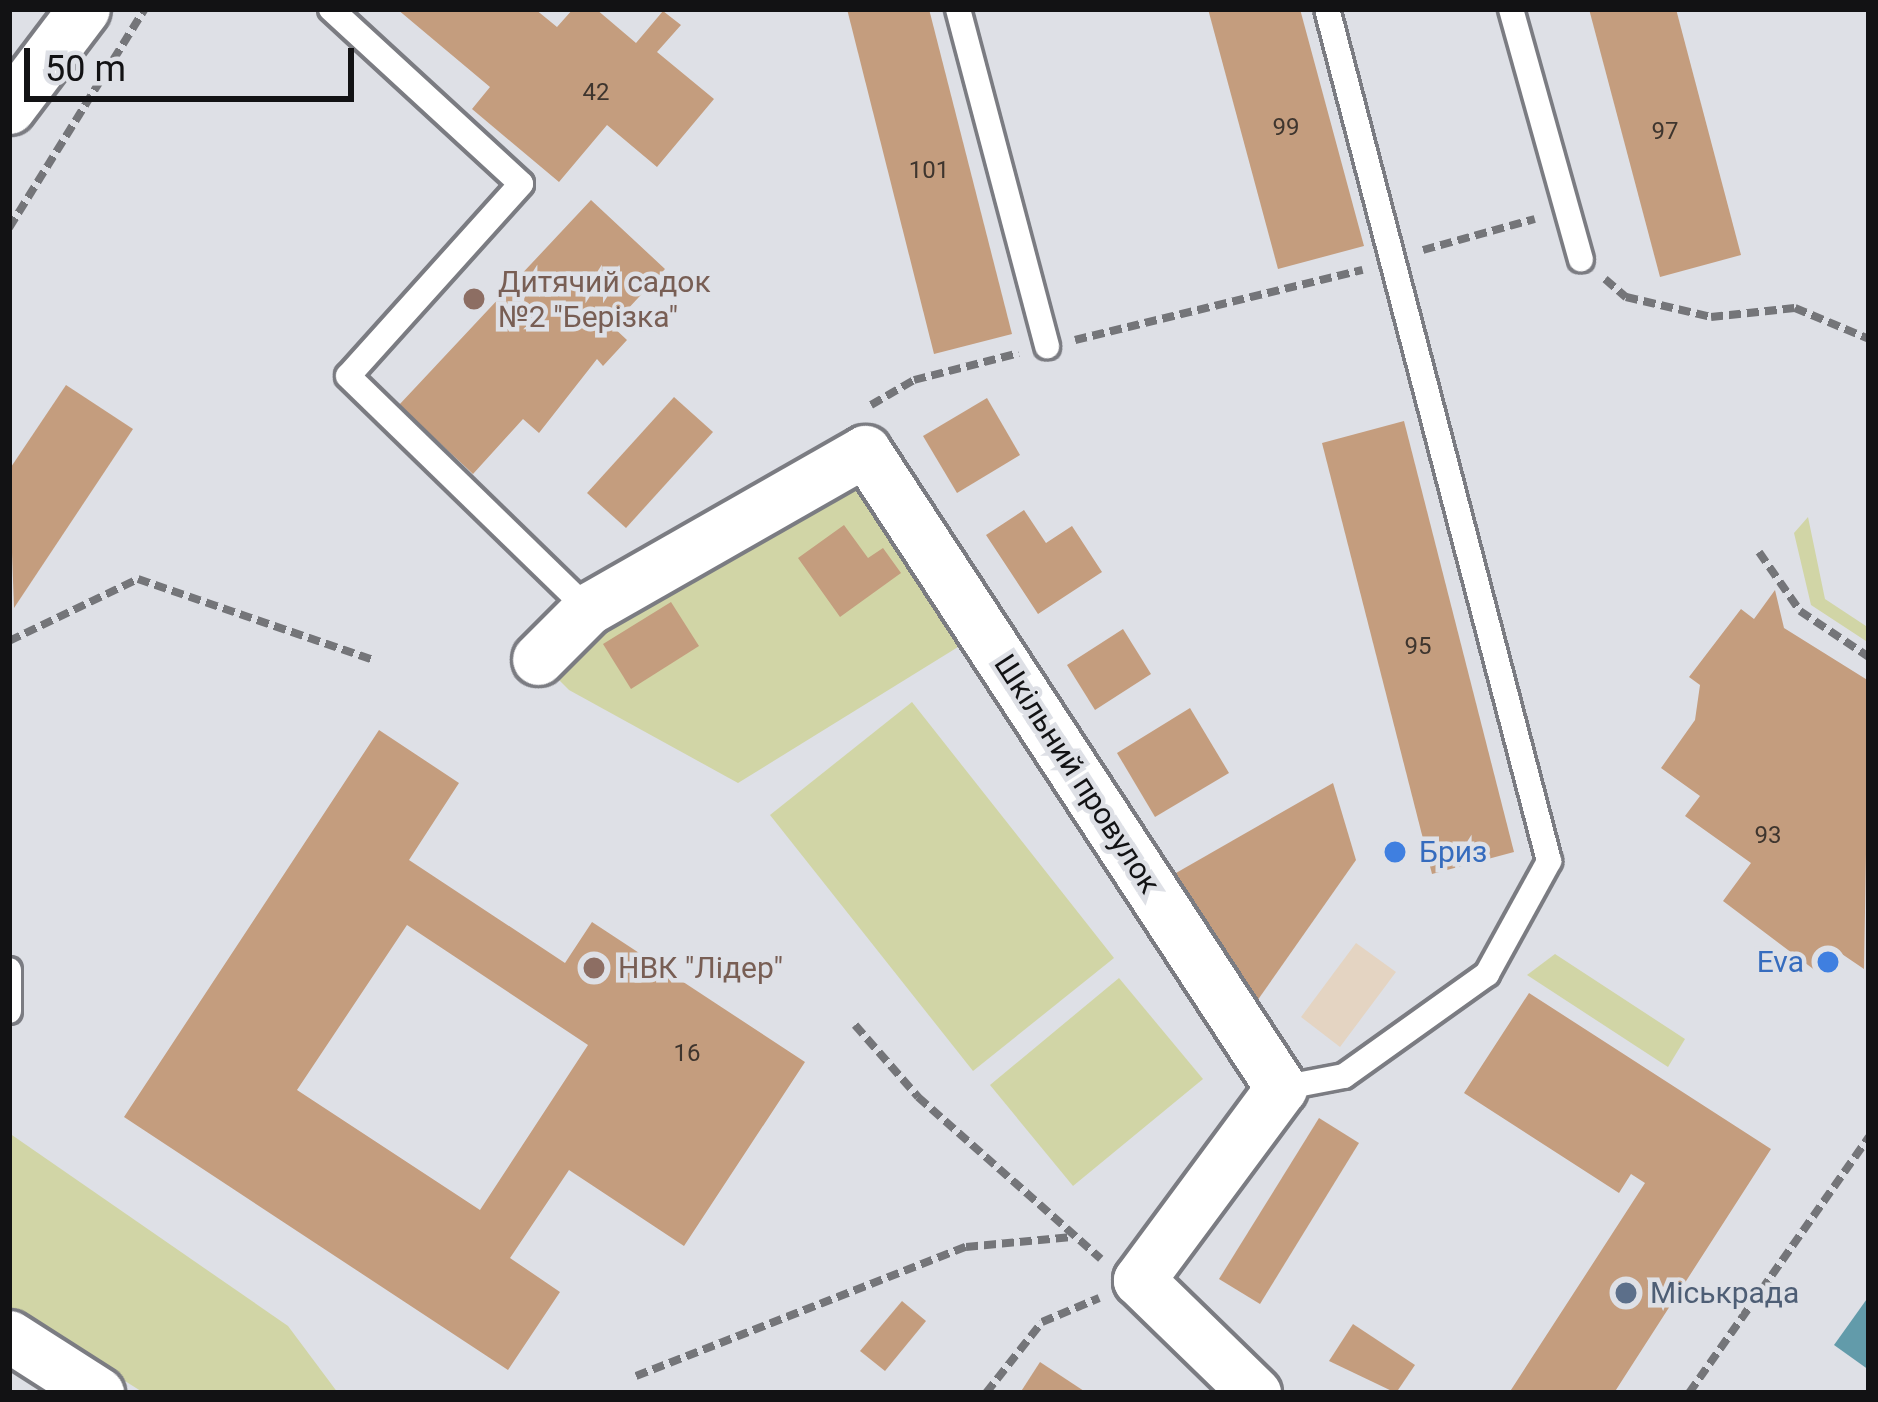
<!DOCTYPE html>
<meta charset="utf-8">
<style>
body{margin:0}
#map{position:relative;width:1878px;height:1402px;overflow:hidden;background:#dee0e6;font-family:Roboto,sans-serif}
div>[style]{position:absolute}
.industrial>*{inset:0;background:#e4d4c2}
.green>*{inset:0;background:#d1d5a6}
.water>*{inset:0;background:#629baa}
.building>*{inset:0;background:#c49d7e}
.path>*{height:8px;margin-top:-4px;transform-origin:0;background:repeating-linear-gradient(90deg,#747579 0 12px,transparent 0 18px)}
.roads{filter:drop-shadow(3px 0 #7b7c82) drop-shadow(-3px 0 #7b7c82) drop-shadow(0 3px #7b7c82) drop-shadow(0 -3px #7b7c82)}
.lane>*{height:24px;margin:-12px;padding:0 12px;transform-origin:12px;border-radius:12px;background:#fff}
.street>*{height:51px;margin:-25.5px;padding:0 25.5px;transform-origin:25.5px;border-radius:25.5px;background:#fff}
.dots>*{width:33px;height:33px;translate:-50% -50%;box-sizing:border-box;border:6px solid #dee0e6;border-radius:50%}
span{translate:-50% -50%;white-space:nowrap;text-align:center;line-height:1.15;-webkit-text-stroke:9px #dee0e6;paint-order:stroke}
.number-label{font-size:24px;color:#3e352e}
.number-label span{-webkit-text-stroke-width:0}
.education-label{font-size:30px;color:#785e54}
.left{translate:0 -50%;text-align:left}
.street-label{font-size:30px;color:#121214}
.shop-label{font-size:30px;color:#366cbe}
.right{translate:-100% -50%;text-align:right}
.service-label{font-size:30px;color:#4e5e75}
.frame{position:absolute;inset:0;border:12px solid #121214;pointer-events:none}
.scale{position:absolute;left:24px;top:48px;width:330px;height:54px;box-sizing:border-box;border:6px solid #121214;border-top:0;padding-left:15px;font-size:36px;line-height:42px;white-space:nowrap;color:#121214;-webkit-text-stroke:9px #dee0e6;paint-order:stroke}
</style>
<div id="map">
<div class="industrial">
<i style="clip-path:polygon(1356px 943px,1396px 972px,1340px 1047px,1301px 1017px)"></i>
</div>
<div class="green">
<i style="clip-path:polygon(842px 465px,958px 647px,738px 783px,569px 690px,538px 659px)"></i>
<i style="clip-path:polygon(1808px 517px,1825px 599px,1869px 628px,1869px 643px,1811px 605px,1794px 533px)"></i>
<i style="clip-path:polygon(912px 702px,1114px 958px,973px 1071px,770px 815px)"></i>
<i style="clip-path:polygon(1555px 954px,1685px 1039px,1668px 1067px,1527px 975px)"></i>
<i style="clip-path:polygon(1119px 978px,1203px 1079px,1073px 1186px,990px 1085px)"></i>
<i style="clip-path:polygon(9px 1133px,288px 1326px,338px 1393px,144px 1393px,9px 1308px)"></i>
</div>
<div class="water">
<i style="clip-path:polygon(1869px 1296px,1869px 1370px,1834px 1345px)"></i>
</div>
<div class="building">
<i style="clip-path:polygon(397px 9px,535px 9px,557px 27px,573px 9px,596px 9px,636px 43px,663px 11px,681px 25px,657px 52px,714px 99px,657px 167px,607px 125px,559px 182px,472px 109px,490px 87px)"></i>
<i style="clip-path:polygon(847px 9px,929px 9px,1012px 334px,934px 354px)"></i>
<i style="clip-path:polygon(1208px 9px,1300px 9px,1364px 246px,1278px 269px)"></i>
<i style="clip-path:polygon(1589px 9px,1676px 9px,1741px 255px,1660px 277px)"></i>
<i style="clip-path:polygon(591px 200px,665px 269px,612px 326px,627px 340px,603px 366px,597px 359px,539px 433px,523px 419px,473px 474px,399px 405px)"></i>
<i style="clip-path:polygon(66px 385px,133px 429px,14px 608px,9px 470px)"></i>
<i style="clip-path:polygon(674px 397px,713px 432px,626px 528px,587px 493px)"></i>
<i style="clip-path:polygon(987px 398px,1020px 455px,957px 493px,923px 436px)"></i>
<i style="clip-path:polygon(1404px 421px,1514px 852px,1432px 874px,1322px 443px)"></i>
<i style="clip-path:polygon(1024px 510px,1046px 543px,1072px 526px,1102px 572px,1038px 614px,986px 535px)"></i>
<i style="clip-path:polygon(844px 525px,868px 558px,883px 548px,901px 573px,840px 617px,798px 558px)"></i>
<i style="clip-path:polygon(1775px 590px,1784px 628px,1869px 681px,1864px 969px,1836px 950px,1820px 974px,1723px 901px,1751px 863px,1685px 816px,1700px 796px,1661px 768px,1695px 720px,1700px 685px,1689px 677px,1741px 609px,1754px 619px)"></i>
<i style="clip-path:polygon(671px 602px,699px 646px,631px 689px,603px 644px)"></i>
<i style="clip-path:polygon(1123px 629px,1151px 674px,1095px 710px,1067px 665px)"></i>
<i style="clip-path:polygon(1190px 708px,1229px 773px,1155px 817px,1117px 753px)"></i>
<i style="clip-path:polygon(evenodd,379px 730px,459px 783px,409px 860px,565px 963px,592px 922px,805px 1062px,684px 1246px,569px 1170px,510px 1258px,560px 1292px,508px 1370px,124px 1117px,379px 730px,407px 925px,588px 1045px,480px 1210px,297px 1090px,407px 925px)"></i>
<i style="clip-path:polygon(1333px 783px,1356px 860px,1250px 1011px,1169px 877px)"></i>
<i style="clip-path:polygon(1529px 993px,1771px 1149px,1614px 1393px,1509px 1393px,1645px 1183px,1631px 1174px,1619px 1193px,1464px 1093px)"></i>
<i style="clip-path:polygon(1319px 1118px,1359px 1143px,1260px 1304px,1219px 1279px)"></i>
<i style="clip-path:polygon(902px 1301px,926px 1321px,885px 1371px,860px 1351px)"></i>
<i style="clip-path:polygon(1353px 1324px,1415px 1365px,1396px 1393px,1329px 1361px)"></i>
<i style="clip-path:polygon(1040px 1362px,1087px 1393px,1020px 1393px)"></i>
</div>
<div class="path">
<i style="left:9px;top:228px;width:258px;rotate:-58.2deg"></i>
<i style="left:1423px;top:250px;width:116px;rotate:-15.5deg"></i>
<i style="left:1605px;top:279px;width:28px;rotate:41deg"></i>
<i style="left:1626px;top:297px;width:87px;rotate:13.2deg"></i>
<i style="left:1711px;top:317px;width:84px;rotate:-6.1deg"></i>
<i style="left:1795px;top:308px;width:80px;rotate:22.7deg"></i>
<i style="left:1075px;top:340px;width:296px;rotate:-13.7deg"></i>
<i style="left:871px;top:405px;width:50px;rotate:-30.2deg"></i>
<i style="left:914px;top:380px;width:108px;rotate:-14.4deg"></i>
<i style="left:1759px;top:552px;width:72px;rotate:55.2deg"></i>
<i style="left:1800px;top:611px;width:83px;rotate:33.7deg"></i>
<i style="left:9px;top:641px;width:143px;rotate:-25.7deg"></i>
<i style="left:138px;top:579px;width:249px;rotate:19deg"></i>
<i style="left:855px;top:1025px;width:96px;rotate:48.8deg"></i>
<i style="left:918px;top:1097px;width:244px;rotate:41.5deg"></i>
<i style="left:636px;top:1376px;width:354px;rotate:-21.4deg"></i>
<i style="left:966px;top:1247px;width:106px;rotate:-5.4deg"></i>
<i style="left:986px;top:1393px;width:90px;rotate:-51.7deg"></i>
<i style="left:1042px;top:1322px;width:62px;rotate:-22.8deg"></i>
<i style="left:1689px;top:1393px;width:313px;rotate:-54.9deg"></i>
</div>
<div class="roads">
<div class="lane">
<i style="left:331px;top:9px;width:258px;rotate:42.6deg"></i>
<i style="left:521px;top:184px;width:258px;rotate:132deg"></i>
<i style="left:348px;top:376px;width:334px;rotate:44.2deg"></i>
<i style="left:958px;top:9px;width:349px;rotate:75.2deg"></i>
<i style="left:1511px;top:9px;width:260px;rotate:74.4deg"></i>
<i style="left:9px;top:970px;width:41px;rotate:90deg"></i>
<i style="left:1281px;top:1088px;width:64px;rotate:-10.8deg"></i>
<i style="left:1344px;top:1076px;width:176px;rotate:-35.5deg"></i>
<i style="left:1487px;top:974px;width:129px;rotate:-61.2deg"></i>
<i style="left:1549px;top:861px;width:880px;rotate:-104.6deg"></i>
</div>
<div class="street">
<i style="left:9px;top:108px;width:124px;rotate:-52.9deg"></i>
<i style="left:538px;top:659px;width:71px;rotate:-45deg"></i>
<i style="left:588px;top:609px;width:319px;rotate:-29.7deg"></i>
<i style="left:865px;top:451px;width:761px;rotate:56.85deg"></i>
<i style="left:1281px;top:1088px;width:239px;rotate:126.5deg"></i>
<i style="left:1139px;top:1280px;width:162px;rotate:44.2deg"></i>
<i style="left:9px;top:1336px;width:106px;rotate:32.6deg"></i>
</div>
</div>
<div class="dots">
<i style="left:474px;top:299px;background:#8d6e63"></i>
<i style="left:1395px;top:852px;background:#3f7fe0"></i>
<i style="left:1828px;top:962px;background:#3f7fe0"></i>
<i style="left:594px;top:968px;background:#8d6e63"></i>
<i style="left:1626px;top:1293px;background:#5c6f8a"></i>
</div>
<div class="number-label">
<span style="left:596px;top:93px">42</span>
<span style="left:1286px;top:128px">99</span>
<span style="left:1665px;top:132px">97</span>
<span style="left:929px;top:171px">101</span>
<span style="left:1418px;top:647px">95</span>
<span style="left:1768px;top:836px">93</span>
<span style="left:687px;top:1054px">16</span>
</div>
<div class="education-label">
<span class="left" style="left:498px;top:299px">Дитячий садок<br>№2 "Берізка"</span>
<span class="left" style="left:618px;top:968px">НВК "Лідер"</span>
</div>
<div class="street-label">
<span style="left:1077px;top:774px;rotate:57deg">Шкільний провулок</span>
</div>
<div class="shop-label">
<span class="left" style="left:1419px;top:852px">Бриз</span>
<span class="right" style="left:1804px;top:962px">Eva</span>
</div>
<div class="service-label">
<span class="left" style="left:1650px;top:1293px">Міськрада</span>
</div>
<div class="frame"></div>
<div class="scale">50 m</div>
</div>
